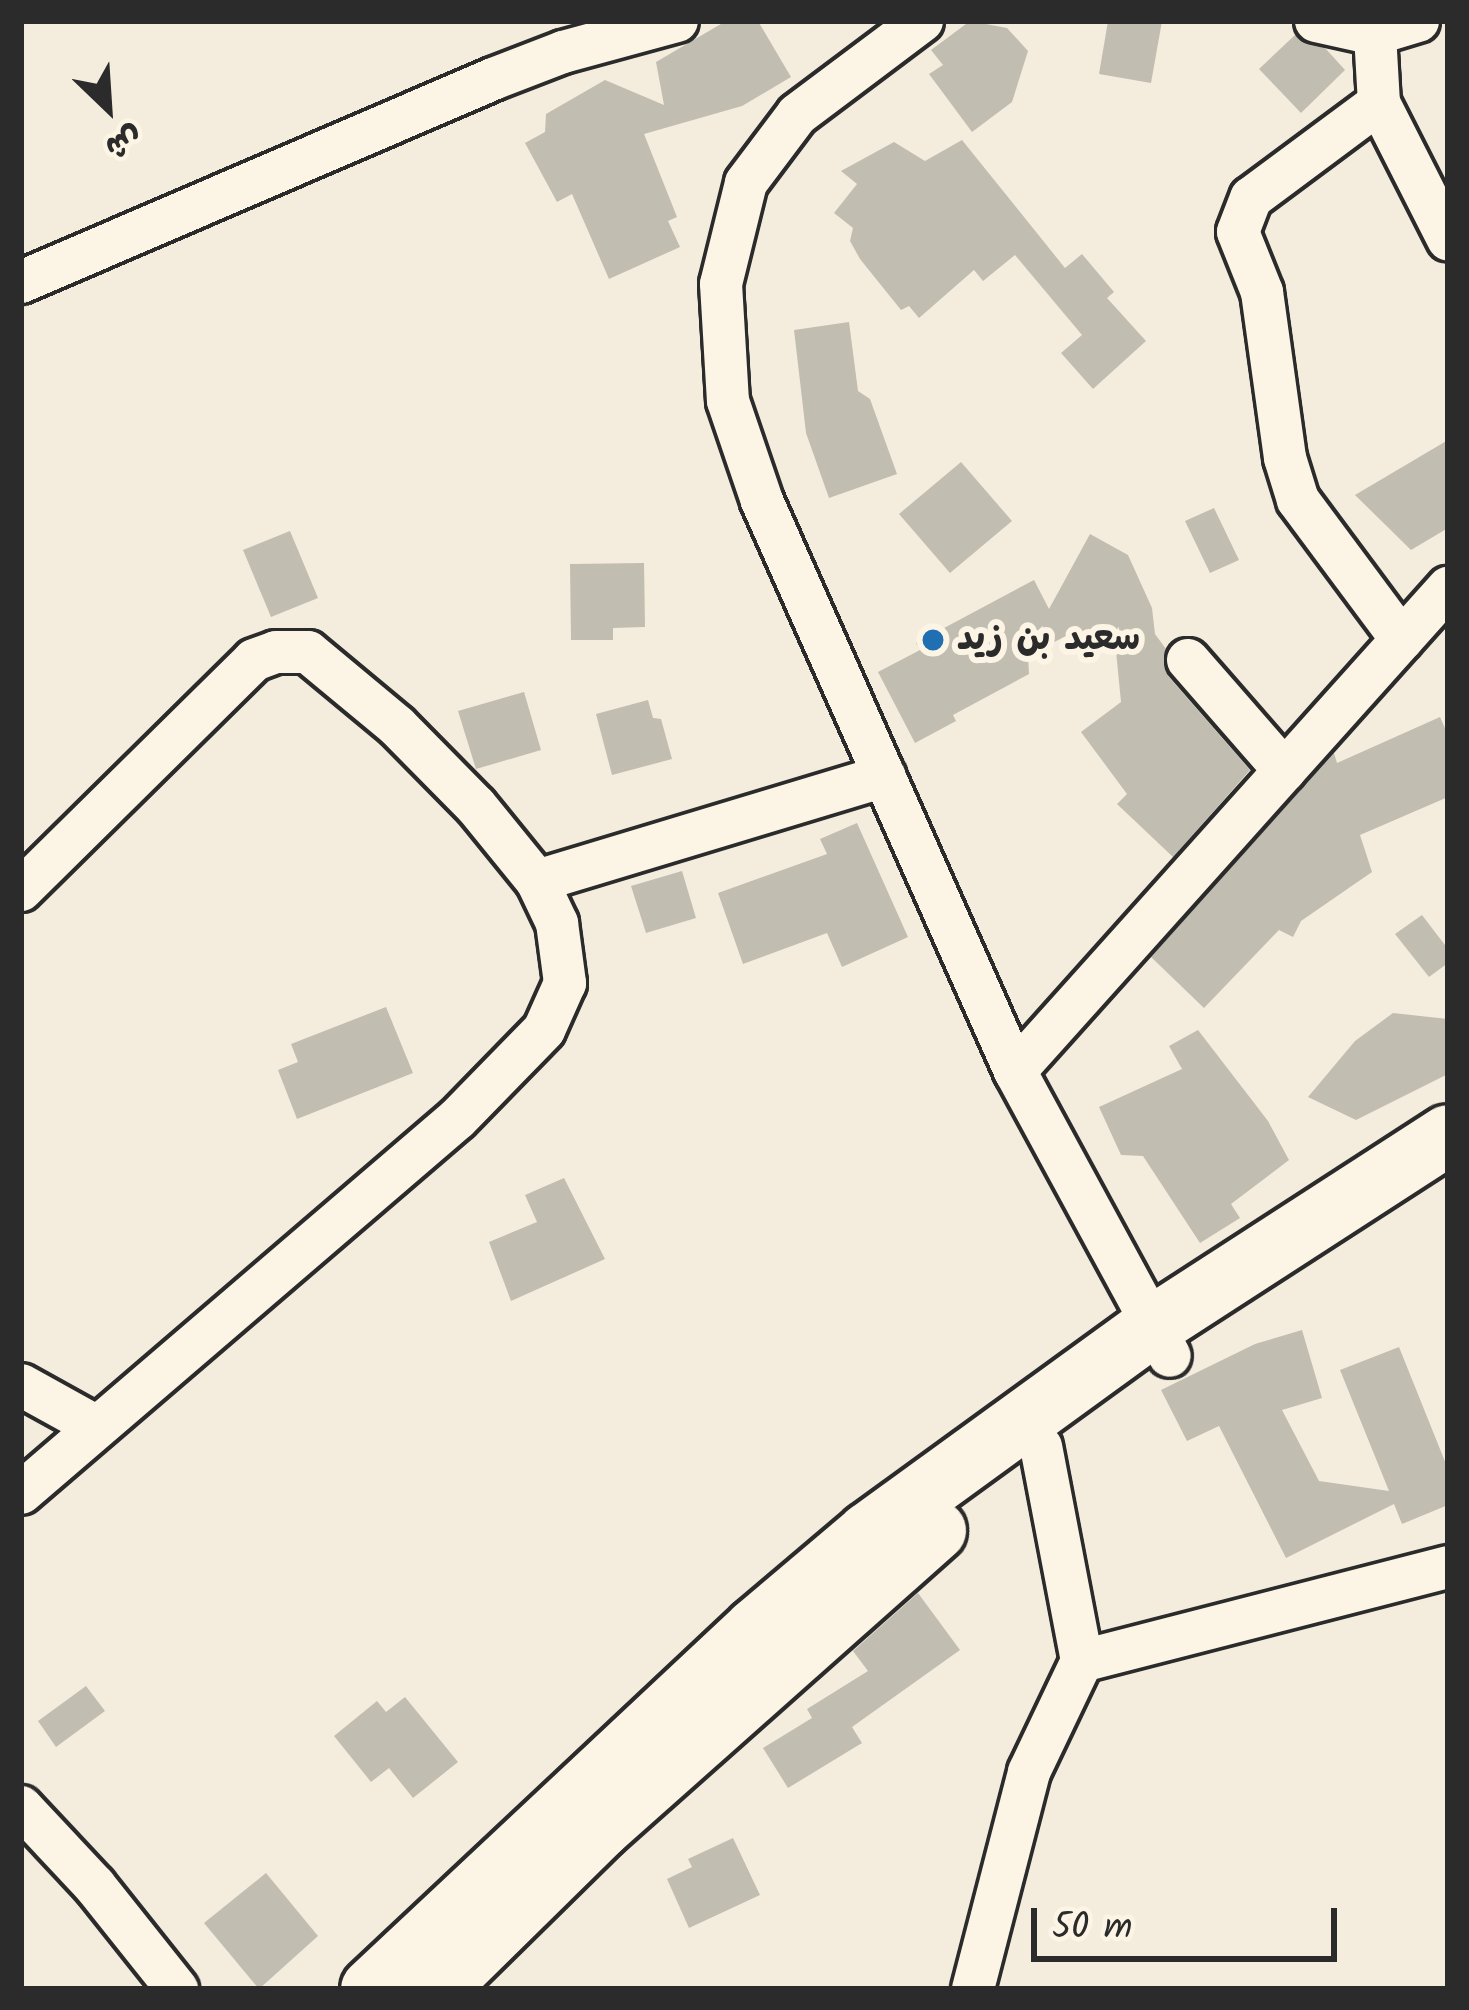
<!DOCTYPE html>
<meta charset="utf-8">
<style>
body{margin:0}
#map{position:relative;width:1469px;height:2010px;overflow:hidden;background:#f4edde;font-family:Kalam,"Playpen Sans Arabic",sans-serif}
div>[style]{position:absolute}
.building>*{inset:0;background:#c2bdb1}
.roads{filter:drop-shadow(3px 0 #2b2b2b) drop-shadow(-3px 0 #2b2b2b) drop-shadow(0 3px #2b2b2b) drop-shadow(0 -3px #2b2b2b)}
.street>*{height:42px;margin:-21px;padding:0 21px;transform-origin:21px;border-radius:21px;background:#fcf5e5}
.secondary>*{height:60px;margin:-30px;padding:0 30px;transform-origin:30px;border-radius:30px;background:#fcf5e5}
.dots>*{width:33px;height:33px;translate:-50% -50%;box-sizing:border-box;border:6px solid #fcf5e5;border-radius:50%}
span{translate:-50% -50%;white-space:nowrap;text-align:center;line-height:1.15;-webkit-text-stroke:12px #fcf5e5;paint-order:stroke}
.poi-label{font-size:36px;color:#2b2b2b;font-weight:700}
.left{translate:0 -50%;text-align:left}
.frame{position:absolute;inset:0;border:24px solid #2b2b2b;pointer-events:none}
.north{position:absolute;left:48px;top:48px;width:120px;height:120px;-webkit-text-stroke:9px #fcf5e5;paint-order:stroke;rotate:155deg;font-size:33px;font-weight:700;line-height:48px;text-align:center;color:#2b2b2b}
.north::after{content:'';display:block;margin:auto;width:42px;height:54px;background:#2b2b2b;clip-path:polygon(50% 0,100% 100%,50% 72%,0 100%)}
.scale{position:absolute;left:1031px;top:1908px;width:306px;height:54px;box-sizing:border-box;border:6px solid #2b2b2b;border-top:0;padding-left:15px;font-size:36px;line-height:42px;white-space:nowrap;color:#2b2b2b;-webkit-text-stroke:9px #fcf5e5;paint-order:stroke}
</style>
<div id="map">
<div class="building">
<i style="clip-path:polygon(726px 21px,758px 21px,791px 77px,742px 106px,644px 134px,677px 217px,668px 221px,680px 247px,609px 279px,572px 194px,557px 202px,525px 143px,545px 132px,546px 114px,605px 80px,664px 105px,656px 62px)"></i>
<i style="clip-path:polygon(970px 21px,1007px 28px,1028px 51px,1012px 102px,972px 132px,929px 74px,943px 65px,931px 50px)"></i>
<i style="clip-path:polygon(1108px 21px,1162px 21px,1151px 83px,1099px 74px)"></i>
<i style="clip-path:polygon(1295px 35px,1326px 49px,1345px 70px,1301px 113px,1259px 69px)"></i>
<i style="clip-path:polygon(962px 140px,1065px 268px,1082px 254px,1114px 292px,1107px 298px,1146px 341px,1093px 389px,1061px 353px,1082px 335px,1015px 255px,983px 281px,974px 270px,919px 318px,909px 306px,901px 310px,860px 259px,850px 241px,853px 228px,834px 213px,857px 184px,841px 171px,894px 142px,925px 161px)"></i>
<i style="clip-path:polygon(849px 322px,858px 391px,870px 399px,897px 474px,829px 498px,806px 433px,794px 330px)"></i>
<i style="clip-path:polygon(1448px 440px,1448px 528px,1411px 550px,1355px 495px)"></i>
<i style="clip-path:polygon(961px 462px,1012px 521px,950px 573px,899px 514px)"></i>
<i style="clip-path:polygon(1214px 508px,1239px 560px,1210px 573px,1185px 521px)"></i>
<i style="clip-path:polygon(290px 531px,318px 598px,271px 617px,243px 550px)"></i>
<i style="clip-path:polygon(1090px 534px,1128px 555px,1152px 608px,1155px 634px,1166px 649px,1168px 676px,1250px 770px,1173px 857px,1117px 804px,1127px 794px,1081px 732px,1121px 702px,1116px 651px,1087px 647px,1077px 630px,1028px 656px,1029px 674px,953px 715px,956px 721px,915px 743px,878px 672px,920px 650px,916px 643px,1034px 580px,1049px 609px)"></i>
<i style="clip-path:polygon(644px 563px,645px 627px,613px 628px,613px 640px,571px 640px,570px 564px)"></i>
<i style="clip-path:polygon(524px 692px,541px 750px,476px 769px,458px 711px)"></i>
<i style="clip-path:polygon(648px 700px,653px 718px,661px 719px,672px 759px,612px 775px,596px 714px)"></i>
<i style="clip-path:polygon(1440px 717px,1448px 735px,1448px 797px,1360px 835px,1372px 872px,1301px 921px,1293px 937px,1279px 930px,1204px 1008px,1151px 957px,1334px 753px,1337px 763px)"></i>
<i style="clip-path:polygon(857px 823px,908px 937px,842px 967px,827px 933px,743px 964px,718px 893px,827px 854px,820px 839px)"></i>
<i style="clip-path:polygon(682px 871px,696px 918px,646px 933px,631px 886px)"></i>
<i style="clip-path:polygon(1422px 915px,1448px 949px,1448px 963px,1429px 977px,1395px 934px)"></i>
<i style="clip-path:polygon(386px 1007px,413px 1073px,297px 1119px,278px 1070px,298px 1062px,291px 1044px)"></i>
<i style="clip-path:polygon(1393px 1013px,1448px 1019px,1448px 1074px,1356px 1120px,1308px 1097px,1355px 1041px)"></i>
<i style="clip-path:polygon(1198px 1030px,1268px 1121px,1289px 1160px,1231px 1204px,1240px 1218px,1200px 1243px,1143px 1156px,1121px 1155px,1099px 1107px,1182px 1069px,1169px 1046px)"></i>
<i style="clip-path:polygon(564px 1178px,605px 1259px,511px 1301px,489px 1242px,537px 1222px,525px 1195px)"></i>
<i style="clip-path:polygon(1302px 1330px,1322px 1398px,1282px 1410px,1319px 1481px,1389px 1491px,1340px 1370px,1399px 1347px,1448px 1469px,1448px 1505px,1402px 1524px,1394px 1504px,1286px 1558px,1219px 1426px,1187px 1441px,1161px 1390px,1255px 1344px)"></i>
<i style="clip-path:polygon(918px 1593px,960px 1650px,852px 1727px,862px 1743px,788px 1788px,763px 1748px,812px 1718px,807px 1709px,868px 1671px,853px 1651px)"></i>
<i style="clip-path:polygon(86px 1686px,105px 1711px,56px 1747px,38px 1721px)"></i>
<i style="clip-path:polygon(405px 1697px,458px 1762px,413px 1798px,389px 1768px,371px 1782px,334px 1736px,377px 1701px,386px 1712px)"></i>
<i style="clip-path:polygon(733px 1838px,760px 1895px,689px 1928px,667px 1879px,692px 1867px,688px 1859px)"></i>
<i style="clip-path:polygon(266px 1873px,318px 1936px,259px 1989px,204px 1923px)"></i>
</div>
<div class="roads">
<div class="street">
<i style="left:922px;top:21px;width:156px;rotate:143.1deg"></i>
<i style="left:797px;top:115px;width:85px;rotate:126.9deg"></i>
<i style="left:746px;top:183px;width:104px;rotate:103.9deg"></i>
<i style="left:721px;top:284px;width:117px;rotate:86.6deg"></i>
<i style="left:728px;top:401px;width:106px;rotate:71.2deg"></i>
<i style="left:762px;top:501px;width:624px;rotate:66.07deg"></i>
<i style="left:1015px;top:1071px;width:324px;rotate:61.5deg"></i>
<i style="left:1316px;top:21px;width:60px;rotate:12.4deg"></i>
<i style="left:1375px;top:34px;width:45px;rotate:-16.8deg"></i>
<i style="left:1375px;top:34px;width:69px;rotate:86.7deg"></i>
<i style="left:1379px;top:103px;width:159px;rotate:143.4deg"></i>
<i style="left:1251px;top:198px;width:36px;rotate:111deg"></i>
<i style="left:1238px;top:232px;width:65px;rotate:68.2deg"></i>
<i style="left:1262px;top:292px;width:168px;rotate:82.1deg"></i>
<i style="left:1285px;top:458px;width:44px;rotate:72.8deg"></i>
<i style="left:1298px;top:500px;width:174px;rotate:53.4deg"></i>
<i style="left:1379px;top:103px;width:153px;rotate:63.1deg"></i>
<i style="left:21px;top:282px;width:514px;rotate:-23.27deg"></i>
<i style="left:493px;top:79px;width:75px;rotate:-21.1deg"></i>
<i style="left:563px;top:52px;width:118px;rotate:-15.2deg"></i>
<i style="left:1188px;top:660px;width:147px;rotate:48.9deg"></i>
<i style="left:537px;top:881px;width:363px;rotate:-16.8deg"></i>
<i style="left:21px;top:890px;width:327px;rotate:-44.6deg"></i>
<i style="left:254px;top:660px;width:23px;rotate:-20deg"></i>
<i style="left:276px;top:652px;width:32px"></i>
<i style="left:308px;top:652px;width:116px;rotate:39.7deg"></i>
<i style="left:397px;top:726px;width:112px;rotate:45.4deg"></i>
<i style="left:476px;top:806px;width:97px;rotate:50.9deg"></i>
<i style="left:537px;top:881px;width:47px;rotate:64.5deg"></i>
<i style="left:557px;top:923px;width:61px;rotate:82.4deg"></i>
<i style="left:565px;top:983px;width:51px;rotate:114.1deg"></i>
<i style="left:544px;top:1030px;width:124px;rotate:134.3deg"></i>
<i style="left:457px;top:1119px;width:574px;rotate:139.38deg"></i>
<i style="left:1015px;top:1071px;width:649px;rotate:-48.12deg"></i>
<i style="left:21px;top:1385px;width:87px;rotate:28.9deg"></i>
<i style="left:1082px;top:1661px;width:378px;rotate:-14.4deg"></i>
<i style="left:21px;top:1807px;width:108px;rotate:46.9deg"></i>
<i style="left:95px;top:1886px;width:132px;rotate:51.5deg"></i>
<i style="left:973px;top:1989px;width:224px;rotate:-75.5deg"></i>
<i style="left:1029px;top:1772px;width:123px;rotate:-64.5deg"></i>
<i style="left:1082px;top:1661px;width:218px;rotate:-100.8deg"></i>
</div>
<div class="secondary">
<i style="left:371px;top:1989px;width:528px;rotate:-43.16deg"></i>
<i style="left:756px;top:1628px;width:147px;rotate:-40.3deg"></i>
<i style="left:868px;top:1533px;width:352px;rotate:-36deg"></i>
<i style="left:1153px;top:1326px;width:351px;rotate:-32.9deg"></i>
<i style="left:437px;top:1989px;width:230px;rotate:-44.5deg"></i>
<i style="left:601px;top:1828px;width:448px;rotate:-41.6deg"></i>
</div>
</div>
<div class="dots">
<i style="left:933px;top:640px;background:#1f6fb2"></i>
</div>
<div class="poi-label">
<span class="left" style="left:957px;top:640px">سعيد بن زيد</span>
</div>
<div class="frame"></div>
<div class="north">ش</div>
<div class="scale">50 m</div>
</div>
